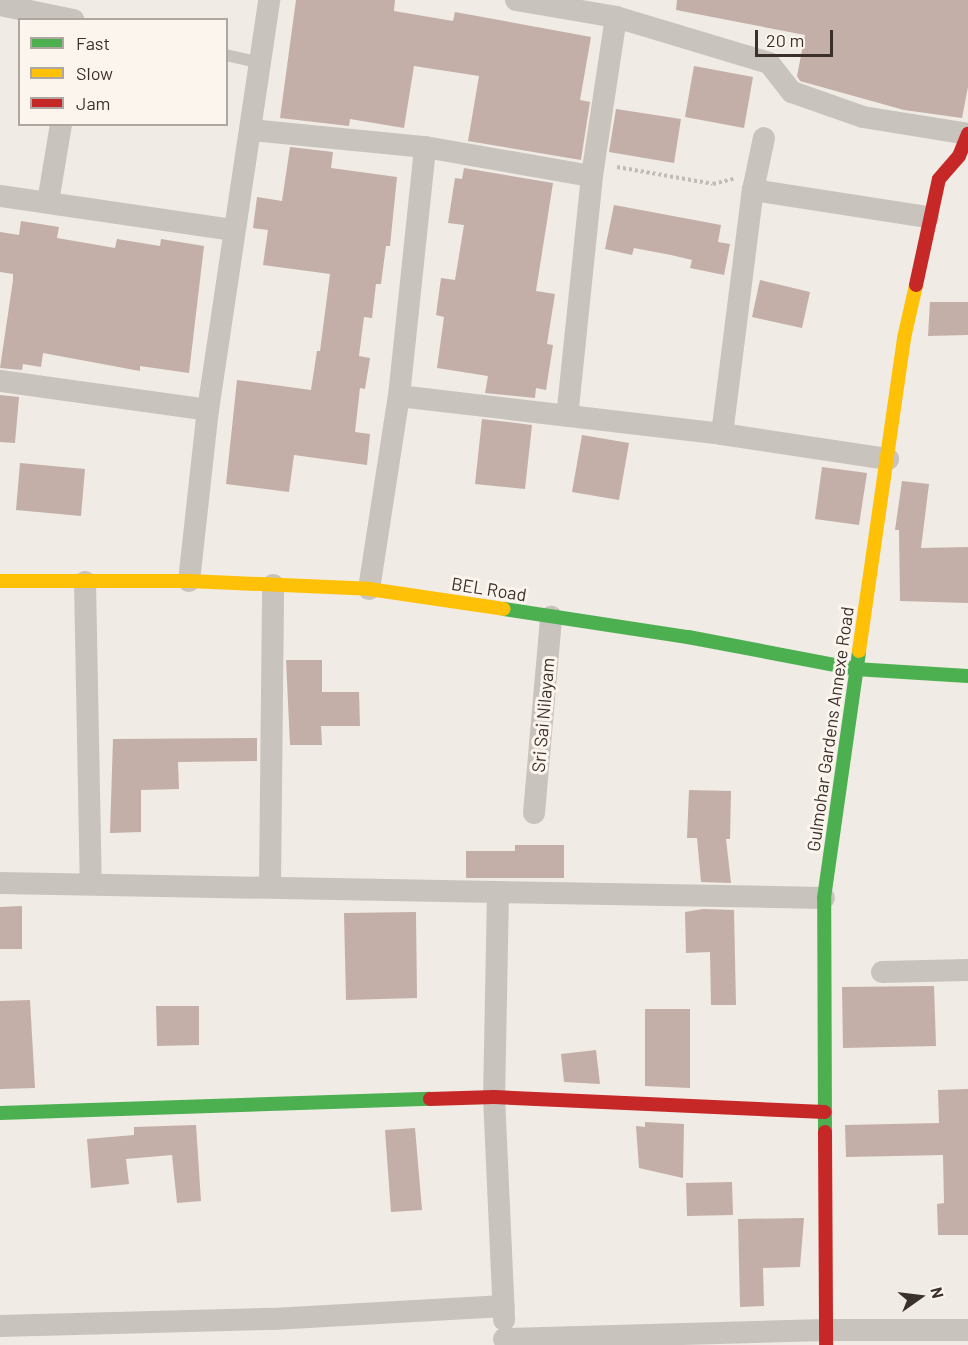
<!DOCTYPE html>
<style>
body{margin:0}
#map{position:relative;width:968px;height:1345px;overflow:hidden;background:#f0ebe5;font-family:Barlow,sans-serif}
div>[style]{position:absolute}
.building>*{inset:0;background:#c3afa7}
.path>*{height:4px;margin-top:-2px;transform-origin:0;background:repeating-linear-gradient(90deg,#c2bbb6 0 3px,transparent 0 6px)}
.lane>*{height:12px;margin:-6px;padding:0 6px;transform-origin:6px;border-radius:6px;background:#c9c3be}
.street>*{height:22px;margin:-11px;padding:0 11px;transform-origin:11px;border-radius:11px;background:#c9c3be}
.fast>*{height:14px;margin:-7px;padding:0 7px;transform-origin:7px;border-radius:7px;background:#4caf50}
.slow>*{height:14px;margin:-7px;padding:0 7px;transform-origin:7px;border-radius:7px;background:#ffc107}
.jam>*{height:14px;margin:-7px;padding:0 7px;transform-origin:7px;border-radius:7px;background:#c62828}
span{translate:-50% -50%;white-space:nowrap;text-align:center;line-height:1.15;-webkit-text-stroke:6px #fbf5ee;paint-order:stroke}
.street-label{font-size:18px;color:#3b302b}
.legend{position:absolute;left:18px;top:18px;width:210px;height:108px;box-sizing:border-box;background:#fbf5ee;border:2px solid #aea6a0;margin:0;padding:8px 10px;list-style:none;font-size:18px;color:#3b302b}
.legend li{display:flex;align-items:center;gap:12px;height:30px}
.legend b{width:30px;border:2px solid #aea6a0}
.north{position:absolute;left:890px;top:1267px;width:60px;height:60px;-webkit-text-stroke:4px #fbf5ee;paint-order:stroke;rotate:76deg;font-size:16px;font-weight:700;line-height:24px;text-align:center;color:#3b302b}
.north::after{content:'';display:block;margin:auto;width:21px;height:27px;background:#3b302b;clip-path:polygon(50% 0,100% 100%,50% 72%,0 100%)}
.scale{position:absolute;left:755px;top:30px;width:78px;height:27px;box-sizing:border-box;border:3px solid #3b302b;border-top:0;padding-left:8px;font-size:18px;line-height:21px;white-space:nowrap;color:#3b302b;-webkit-text-stroke:4px #fbf5ee;paint-order:stroke}
</style>
<div id="map">
<div class="building">
<i style="clip-path:polygon(296px 0,395px 0,394px 11px,453px 21px,455px 12px,591px 37px,580px 100px,590px 102px,581px 160px,468px 141px,479px 76px,414px 66px,404px 128px,350px 119px,349px 126px,280px 118px)"></i>
<i style="clip-path:polygon(677px 0,968px 0,968px 87px,962px 118px,904px 110px,800px 81px,797px 76px,805px 35px,676px 10px)"></i>
<i style="clip-path:polygon(694px 66px,753px 77px,744px 128px,685px 117px)"></i>
<i style="clip-path:polygon(616px 109px,681px 119px,674px 163px,609px 152px)"></i>
<i style="clip-path:polygon(290px 147px,333px 152px,331px 168px,397px 177px,390px 246px,386px 246px,381px 284px,376px 284px,372px 318px,364px 317px,359px 356px,370px 358px,365px 389px,360px 388px,355px 432px,370px 434px,367px 465px,294px 455px,289px 492px,226px 484px,237px 380px,311px 390px,317px 351px,320px 351px,330px 274px,263px 265px,268px 230px,253px 228px,257px 197px,282px 201px)"></i>
<i style="clip-path:polygon(464px 168px,553px 183px,536px 291px,555px 294px,547px 344px,553px 345px,546px 390px,536px 388px,535px 398px,485px 393px,488px 376px,437px 368px,444px 317px,436px 315px,441px 278px,455px 280px,464px 225px,448px 223px,455px 178px,462px 179px)"></i>
<i style="clip-path:polygon(614px 205px,721px 225px,718px 242px,730px 244px,724px 275px,690px 268px,692px 260px,671px 255px,634px 248px,632px 255px,605px 249px)"></i>
<i style="clip-path:polygon(21px 221px,59px 227px,57px 238px,115px 248px,117px 239px,160px 246px,161px 239px,204px 246px,189px 373px,140px 366px,140px 371px,43px 353px,41px 367px,23px 364px,22px 370px,0 368px,13px 280px,13px 274px,0 272px,0 232px,19px 235px)"></i>
<i style="clip-path:polygon(760px 280px,810px 292px,802px 328px,752px 317px)"></i>
<i style="clip-path:polygon(930px 302px,968px 302px,968px 335px,928px 336px)"></i>
<i style="clip-path:polygon(0 395px,19px 397px,15px 443px,0 442px)"></i>
<i style="clip-path:polygon(482px 419px,532px 425px,525px 489px,475px 484px)"></i>
<i style="clip-path:polygon(582px 435px,629px 443px,619px 500px,572px 492px)"></i>
<i style="clip-path:polygon(20px 463px,85px 469px,81px 516px,16px 510px)"></i>
<i style="clip-path:polygon(822px 467px,867px 473px,859px 525px,815px 519px)"></i>
<i style="clip-path:polygon(902px 481px,929px 484px,921px 548px,968px 547px,968px 603px,900px 601px,899px 530px,895px 530px)"></i>
<i style="clip-path:polygon(286px 660px,322px 660px,322px 692px,359px 692px,360px 726px,321px 726px,322px 745px,290px 745px)"></i>
<i style="clip-path:polygon(257px 738px,257px 761px,178px 762px,179px 789px,141px 790px,141px 832px,110px 833px,113px 739px)"></i>
<i style="clip-path:polygon(689px 790px,731px 791px,730px 839px,726px 839px,731px 883px,701px 882px,697px 838px,687px 838px)"></i>
<i style="clip-path:polygon(515px 845px,564px 845px,564px 878px,466px 878px,466px 851px,515px 851px)"></i>
<i style="clip-path:polygon(22px 906px,22px 949px,0 949px,0 907px)"></i>
<i style="clip-path:polygon(703px 909px,734px 910px,736px 1005px,711px 1005px,710px 952px,686px 953px,685px 912px)"></i>
<i style="clip-path:polygon(416px 912px,417px 998px,346px 1000px,344px 913px)"></i>
<i style="clip-path:polygon(934px 986px,936px 1046px,843px 1048px,842px 987px)"></i>
<i style="clip-path:polygon(30px 1000px,35px 1088px,0 1089px,0 1001px)"></i>
<i style="clip-path:polygon(156px 1006px,199px 1006px,199px 1045px,157px 1046px)"></i>
<i style="clip-path:polygon(645px 1009px,690px 1009px,690px 1088px,645px 1086px)"></i>
<i style="clip-path:polygon(596px 1050px,600px 1084px,564px 1082px,561px 1054px)"></i>
<i style="clip-path:polygon(968px 1089px,968px 1235px,938px 1235px,937px 1204px,944px 1203px,943px 1155px,846px 1157px,845px 1125px,939px 1123px,938px 1090px)"></i>
<i style="clip-path:polygon(645px 1122px,684px 1124px,683px 1178px,639px 1168px,636px 1126px,645px 1127px)"></i>
<i style="clip-path:polygon(196px 1125px,201px 1201px,177px 1203px,172px 1155px,126px 1159px,129px 1184px,91px 1188px,87px 1139px,134px 1135px,134px 1127px)"></i>
<i style="clip-path:polygon(415px 1128px,422px 1210px,391px 1212px,385px 1130px)"></i>
<i style="clip-path:polygon(732px 1182px,733px 1215px,687px 1216px,686px 1183px)"></i>
<i style="clip-path:polygon(804px 1218px,800px 1267px,763px 1268px,764px 1306px,740px 1307px,738px 1219px)"></i>
</div>
<div class="path">
<i style="left:617px;top:167px;width:97px;rotate:10deg"></i>
<i style="left:713px;top:184px;width:21px;rotate:-14deg"></i>
</div>
<div class="lane">
<i style="left:226px;top:55px;width:35px;rotate:13deg"></i>
</div>
<div class="street">
<i style="left:516px;top:0;width:101px;rotate:9.6deg"></i>
<i style="left:616px;top:17px;width:161px;rotate:98.6deg"></i>
<i style="left:592px;top:176px;width:241px;rotate:95.9deg"></i>
<i style="left:0;top:5px;width:75px;rotate:11.6deg"></i>
<i style="left:616px;top:17px;width:160px;rotate:16.7deg"></i>
<i style="left:769px;top:63px;width:37px;rotate:52deg"></i>
<i style="left:792px;top:92px;width:75px;rotate:19.4deg"></i>
<i style="left:863px;top:117px;width:106px;rotate:9.2deg"></i>
<i style="left:251px;top:130px;width:175px;rotate:5.6deg"></i>
<i style="left:425px;top:147px;width:169px;rotate:9.9deg"></i>
<i style="left:753px;top:190px;width:177px;rotate:8.8deg"></i>
<i style="left:0;top:196px;width:236px;rotate:8.3deg"></i>
<i style="left:48px;top:202px;width:79px;rotate:-80.5deg"></i>
<i style="left:0;top:381px;width:210px;rotate:7.9deg"></i>
<i style="left:399px;top:396px;width:325px;rotate:6.7deg"></i>
<i style="left:722px;top:434px;width:168px;rotate:8.6deg"></i>
<i style="left:722px;top:434px;width:246px;rotate:-82.8deg"></i>
<i style="left:753px;top:190px;width:53px;rotate:-78.1deg"></i>
<i style="left:189px;top:581px;width:172px;rotate:-83.7deg"></i>
<i style="left:208px;top:410px;width:415px;rotate:-81.5deg"></i>
<i style="left:85px;top:582px;width:302px;rotate:88.9deg"></i>
<i style="left:369px;top:589px;width:195px;rotate:-81.2deg"></i>
<i style="left:399px;top:396px;width:250px;rotate:-84deg"></i>
<i style="left:534px;top:813px;width:197px;rotate:-85deg"></i>
<i style="left:0;top:883px;width:824px;rotate:1.04deg"></i>
<i style="left:270px;top:885px;width:300px;rotate:-89.4deg"></i>
<i style="left:498px;top:892px;width:205px;rotate:91.1deg"></i>
<i style="left:494px;top:1097px;width:223px;rotate:87.4deg"></i>
<i style="left:882px;top:972px;width:86px;rotate:-1.3deg"></i>
<i style="left:0;top:1326px;width:273px;rotate:-1.5deg"></i>
<i style="left:273px;top:1319px;width:231px;rotate:-3.2deg"></i>
<i style="left:504px;top:1339px;width:322px;rotate:-1.6deg"></i>
<i style="left:826px;top:1330px;width:142px"></i>
</div>
<div class="fast">
<i style="left:504px;top:609px;width:186px;rotate:8.7deg"></i>
<i style="left:688px;top:637px;width:170px;rotate:10.8deg"></i>
<i style="left:855px;top:669px;width:113px;rotate:3.5deg"></i>
<i style="left:0;top:1113px;width:430px;rotate:-1.9deg"></i>
<i style="left:825px;top:1132px;width:234px;rotate:-90.2deg"></i>
<i style="left:824px;top:898px;width:249px;rotate:-81.9deg"></i>
</div>
<div class="slow">
<i style="left:0;top:581px;width:189px"></i>
<i style="left:189px;top:581px;width:180px;rotate:2.5deg"></i>
<i style="left:369px;top:589px;width:136px;rotate:8.4deg"></i>
<i style="left:859px;top:651px;width:316px;rotate:-81.8deg"></i>
<i style="left:904px;top:338px;width:54px;rotate:-77.2deg"></i>
</div>
<div class="jam">
<i style="left:916px;top:285px;width:108px;rotate:-77.8deg"></i>
<i style="left:939px;top:179px;width:30px;rotate:-49deg"></i>
<i style="left:959px;top:156px;width:24px;rotate:-68deg"></i>
<i style="left:430px;top:1099px;width:64px;rotate:-1.8deg"></i>
<i style="left:494px;top:1097px;width:331px;rotate:2.6deg"></i>
<i style="left:825px;top:1132px;width:213px;rotate:89.7deg"></i>
</div>
<div class="street-label">
<span style="left:489px;top:589px;rotate:9deg">BEL Road</span>
<span style="left:543px;top:715px;rotate:-85deg">Sri Sai Nilayam</span>
<span style="left:830px;top:729px;rotate:-82deg">Gulmohar Gardens Annexe Road</span>
</div>
<ul class="legend">
<li><b style="height:8px;background:#4caf50"></b>Fast</li>
<li><b style="height:8px;background:#ffc107"></b>Slow</li>
<li><b style="height:8px;background:#c62828"></b>Jam</li>
</ul>
<div class="north">N</div>
<div class="scale">20 m</div>
</div>
